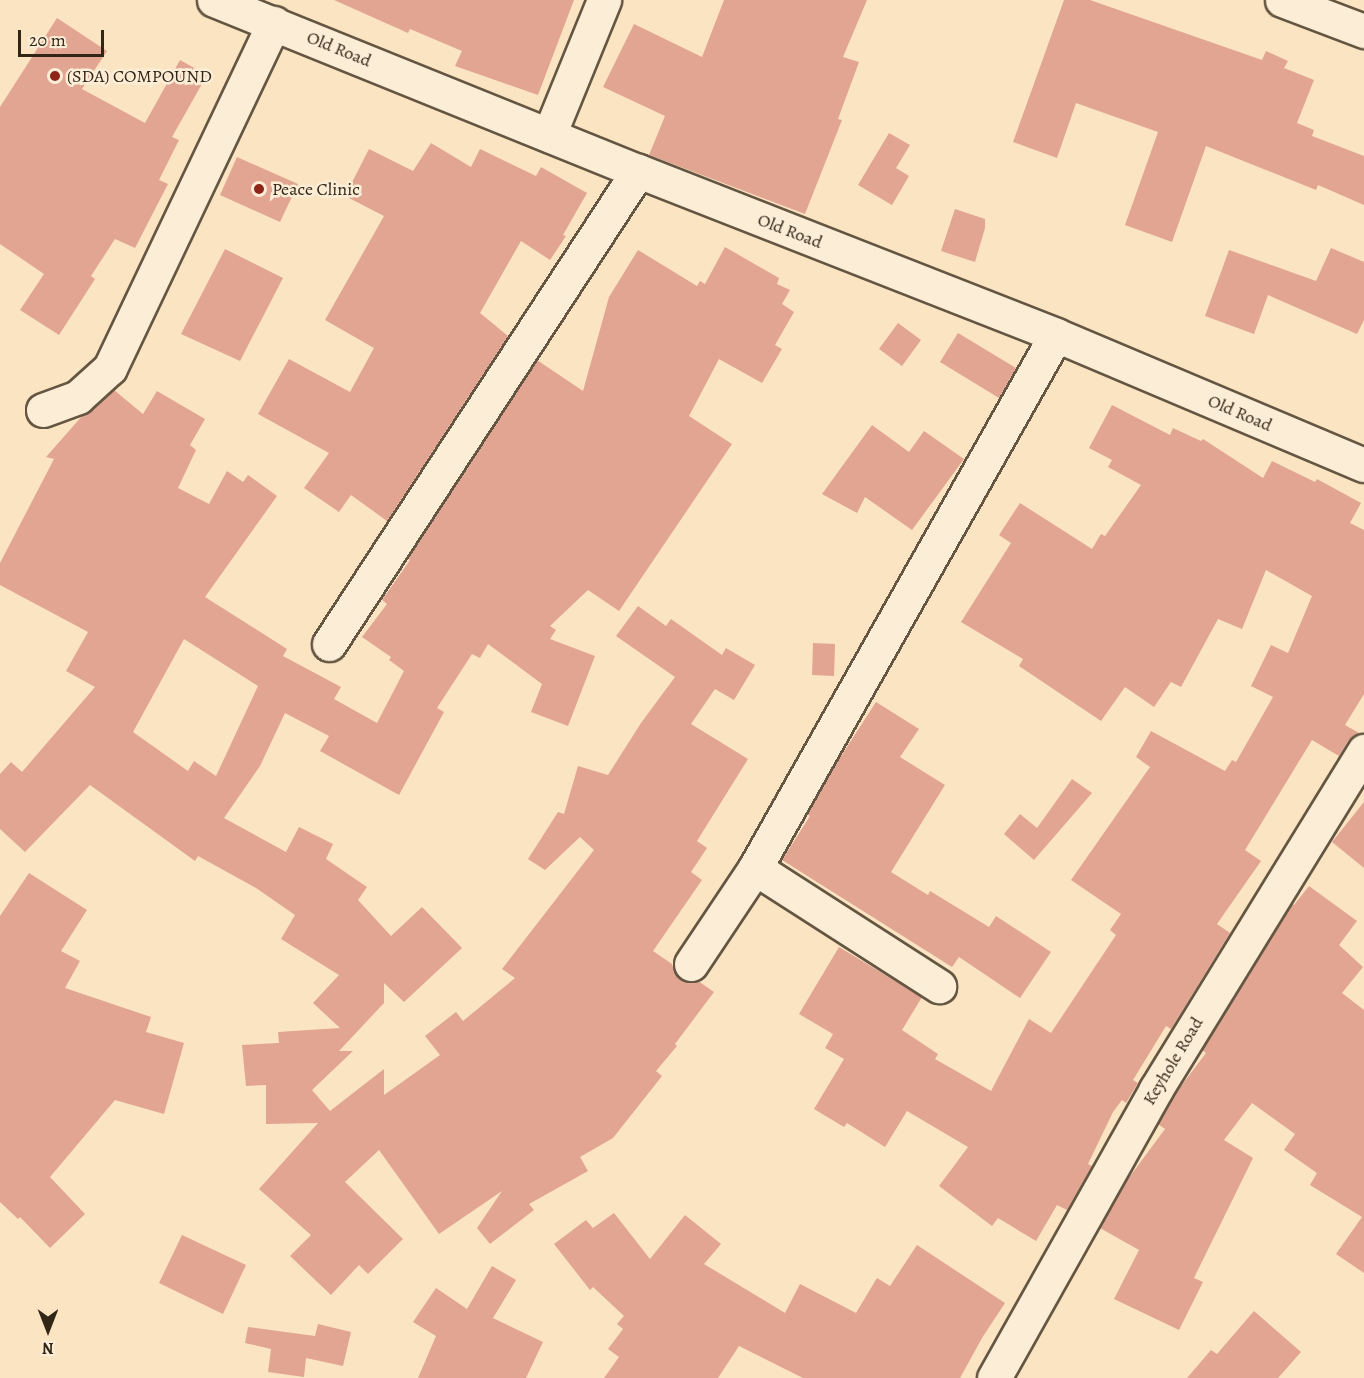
<!DOCTYPE html>
<style>
body{margin:0}
#map{position:relative;width:1364px;height:1378px;overflow:hidden;background:#fbe4c1;font-family:Alegreya,serif}
div>[style]{position:absolute}
.building>*{inset:0;background:#e2a592}
.roads{filter:drop-shadow(2px 0 #645642) drop-shadow(-2px 0 #645642) drop-shadow(0 2px #645642) drop-shadow(0 -2px #645642)}
.street>*{height:33px;margin:-16.5px;padding:0 16.5px;transform-origin:16.5px;border-radius:16.5px;background:#fcedd7}
.secondary>*{height:33px;margin:-16.5px;padding:0 16.5px;transform-origin:16.5px;border-radius:16.5px;background:#fcedd7}
.dots>*{width:16px;height:16px;translate:-50% -50%;box-sizing:border-box;border:3px solid #fcedd7;border-radius:50%}
span{translate:-50% -50%;white-space:nowrap;text-align:center;line-height:1.15;-webkit-text-stroke:5px #fcedd7;paint-order:stroke}
.street-label{font-size:18px;color:#322617}
.poi-label{font-size:18px;color:#322617}
.left{translate:0 -50%;text-align:left}
.north{position:absolute;left:18px;top:1300px;width:60px;height:60px;-webkit-text-stroke:4px #fcedd7;paint-order:stroke;rotate:180deg;font-size:16px;font-weight:700;line-height:24px;text-align:center;color:#322617}
.north::after{content:'';display:block;margin:auto;width:21px;height:27px;background:#322617;clip-path:polygon(50% 0,100% 100%,50% 72%,0 100%)}
.scale{position:absolute;left:18px;top:30px;width:86px;height:27px;box-sizing:border-box;border:3px solid #322617;border-top:0;padding-left:8px;font-size:18px;line-height:21px;white-space:nowrap;color:#322617;-webkit-text-stroke:4px #fcedd7;paint-order:stroke}
</style>
<div id="map">
<div class="building">
<i style="clip-path:polygon(334px 0,574px 0,538px 95px,455px 66px,462px 51px,410px 29px,408px 33px)"></i>
<i style="clip-path:polygon(724px 0,867px 0,843px 57px,859px 62px,838px 119px,842px 120px,805px 214px,649px 155px,665px 116px,603px 87px,634px 24px,702px 57px)"></i>
<i style="clip-path:polygon(1064px 0,1090px 0,1262px 60px,1266px 51px,1288px 61px,1284px 68px,1314px 80px,1297px 123px,1314px 130px,1312px 136px,1364px 156px,1364px 205px,1318px 185px,1316px 190px,1206px 146px,1172px 242px,1125px 225px,1158px 132px,1076px 103px,1057px 158px,1013px 142px)"></i>
<i style="clip-path:polygon(57px 18px,107px 51px,82px 89px,145px 123px,180px 60px,207px 75px,172px 137px,179px 140px,159px 180px,168px 184px,135px 248px,115px 239px,91px 276px,95px 279px,59px 335px,20px 310px,44px 274px,0 244px,0 107px)"></i>
<i style="clip-path:polygon(889px 133px,910px 145px,896px 168px,909px 176px,892px 205px,858px 185px)"></i>
<i style="clip-path:polygon(431px 143px,471px 167px,480px 149px,536px 176px,541px 167px,587px 193px,563px 235px,566px 236px,550px 260px,521px 241px,480px 313px,508px 336px,387px 521px,351px 495px,339px 512px,304px 488px,329px 453px,258px 414px,289px 359px,350px 392px,374px 348px,325px 320px,384px 216px,345px 196px,369px 149px,413px 171px)"></i>
<i style="clip-path:polygon(237px 157px,298px 184px,280px 222px,220px 195px)"></i>
<i style="clip-path:polygon(955px 209px,985px 219px,985px 228px,975px 262px,941px 251px)"></i>
<i style="clip-path:polygon(evenodd,725px 247px,779px 278px,777px 284px,790px 290px,782px 304px,794px 312px,775px 345px,782px 349px,762px 383px,719px 359px,689px 416px,732px 444px,619px 611px,588px 590px,550px 626px,556px 630px,550px 639px,595px 656px,568px 726px,531px 712px,542px 684px,488px 644px,480px 658px,472px 654px,437px 708px,444px 712px,399px 795px,320px 751px,329px 736px,285px 713px,260px 766px,224px 818px,286px 852px,299px 827px,333px 844px,326px 859px,367px 887px,358px 900px,391px 936px,422px 907px,462px 948px,404px 1002px,384px 983px,384px 1003px,339px 1051px,353px 1051px,312px 1090px,330px 1111px,384px 1069px,384px 1095px,440px 1055px,425px 1036px,456px 1012px,463px 1021px,515px 978px,502px 969px,594px 850px,580px 837px,545px 870px,528px 859px,558px 812px,564px 814px,578px 766px,608px 775px,641px 723px,675px 677px,616px 636px,638px 606px,666px 626px,671px 619px,722px 655px,726px 648px,755px 665px,734px 700px,715px 689px,691px 724px,748px 759px,697px 841px,707px 848px,691px 872px,702px 880px,653px 951px,672px 964px,675px 973px,680px 979px,689px 983px,698px 981px,714px 992px,675px 1044px,677px 1046px,656px 1071px,662px 1076px,613px 1138px,580px 1157px,588px 1171px,529px 1204px,534px 1210px,490px 1244px,477px 1228px,502px 1191px,439px 1234px,379px 1150px,345px 1182px,403px 1239px,368px 1274px,359px 1265px,331px 1295px,290px 1256px,311px 1235px,259px 1189px,318px 1123px,266px 1124px,266px 1085px,246px 1086px,242px 1045px,279px 1043px,278px 1032px,340px 1028px,313px 1003px,339px 975px,281px 939px,295px 915px,256px 888px,198px 856px,195px 861px,90px 785px,25px 852px,0 829px,0 774px,11px 762px,22px 772px,95px 687px,66px 671px,88px 632px,0 585px,0 563px,54px 459px,46px 457px,83px 415px,114px 390px,143px 414px,157px 391px,205px 419px,190px 445px,196px 450px,178px 488px,209px 504px,227px 471px,243px 482px,248px 475px,277px 496px,205px 597px,287px 649px,283px 656px,341px 687px,334px 699px,377px 723px,404px 671px,389px 660px,391px 657px,362px 637px,387px 604px,382px 600px,410px 560px,407px 558px,537px 360px,583px 391px,609px 297px,638px 250px,697px 286px,700px 281px,705px 284px,725px 247px,184px 639px,258px 686px,216px 776px,194px 761px,188px 771px,133px 732px,184px 639px)"></i>
<i style="clip-path:polygon(1331px 248px,1364px 262px,1364px 320px,1357px 334px,1268px 295px,1254px 334px,1205px 316px,1229px 250px,1316px 281px)"></i>
<i style="clip-path:polygon(225px 249px,283px 278px,240px 361px,181px 334px)"></i>
<i style="clip-path:polygon(898px 323px,921px 340px,902px 366px,879px 349px)"></i>
<i style="clip-path:polygon(958px 333px,1016px 368px,999px 398px,940px 362px)"></i>
<i style="clip-path:polygon(1112px 405px,1170px 435px,1173px 428px,1201px 441px,1203px 439px,1263px 478px,1272px 461px,1315px 482px,1317px 479px,1361px 503px,1350px 523px,1364px 530px,1364px 694px,1345px 725px,1359px 733px,1348px 741px,1339px 756px,1312px 740px,1245px 850px,1261px 861px,1217px 924px,1230px 933px,1171px 1029px,1166px 1026px,1133px 1080px,1138px 1083px,1126px 1103px,1122px 1100px,1113px 1112px,1088px 1164px,1092px 1166px,1067px 1210px,1057px 1205px,1036px 1241px,998px 1218px,992px 1226px,939px 1186px,968px 1147px,907px 1111px,885px 1147px,847px 1123px,844px 1127px,814px 1109px,844px 1059px,825px 1048px,833px 1034px,799px 1014px,839px 947px,922px 997px,902px 1030px,938px 1054px,935px 1059px,991px 1091px,1029px 1019px,1051px 1033px,1116px 935px,1110px 930px,1121px 914px,1071px 880px,1150px 767px,1136px 757px,1151px 731px,1225px 771px,1232px 760px,1236px 762px,1273px 697px,1251px 686px,1271px 645px,1288px 653px,1312px 596px,1266px 570px,1242px 629px,1218px 619px,1181px 687px,1171px 682px,1154px 707px,1125px 687px,1101px 721px,1019px 666px,1023px 659px,961px 622px,1011px 543px,999px 535px,1020px 503px,1092px 549px,1101px 534px,1105px 536px,1141px 485px,1108px 467px,1112px 460px,1089px 448px)"></i>
<i style="clip-path:polygon(872px 425px,909px 452px,924px 431px,964px 459px,912px 530px,865px 497px,857px 513px,822px 494px)"></i>
<i style="clip-path:polygon(813px 643px,835px 644px,834px 676px,812px 675px)"></i>
<i style="clip-path:polygon(876px 702px,919px 729px,900px 757px,945px 785px,891px 872px,928px 895px,930px 891px,989px 927px,996px 916px,1051px 952px,1020px 998px,959px 957px,952px 967px,782px 860px,810px 816px,807px 814px,832px 770px)"></i>
<i style="clip-path:polygon(1072px 779px,1092px 793px,1034px 860px,1004px 834px,1020px 814px,1037px 828px)"></i>
<i style="clip-path:polygon(1364px 802px,1364px 868px,1332px 842px)"></i>
<i style="clip-path:polygon(29px 873px,87px 910px,61px 951px,80px 961px,65px 988px,151px 1017px,146px 1032px,184px 1043px,164px 1114px,115px 1100px,50px 1177px,85px 1214px,50px 1248px,20px 1217px,18px 1219px,0 1202px,0 916px)"></i>
<i style="clip-path:polygon(1309px 886px,1357px 921px,1339px 945px,1363px 967px,1342px 993px,1364px 1010px,1364px 1273px,1336px 1254px,1362px 1217px,1310px 1185px,1317px 1173px,1284px 1150px,1295px 1134px,1252px 1103px,1224px 1140px,1253px 1158px,1194px 1278px,1203px 1282px,1179px 1330px,1114px 1299px,1139px 1250px,1100px 1228px,1125px 1183px,1165px 1129px,1158px 1124px,1172px 1098px,1206px 1053px,1202px 1050px,1292px 903px,1294px 905px)"></i>
<i style="clip-path:polygon(614px 1213px,650px 1259px,685px 1215px,721px 1244px,704px 1264px,785px 1313px,800px 1284px,856px 1313px,877px 1278px,890px 1286px,917px 1245px,1005px 1303px,982px 1338px,960px 1378px,803px 1378px,739px 1346px,718px 1378px,604px 1378px,619px 1357px,608px 1349px,623px 1329px,617px 1324px,624px 1316px,593px 1287px,590px 1290px,554px 1244px,586px 1220px,593px 1228px)"></i>
<i style="clip-path:polygon(182px 1235px,246px 1265px,223px 1314px,159px 1283px)"></i>
<i style="clip-path:polygon(492px 1266px,516px 1280px,493px 1318px,543px 1342px,526px 1378px,418px 1378px,436px 1336px,413px 1322px,436px 1288px,467px 1309px)"></i>
<i style="clip-path:polygon(1254px 1311px,1301px 1352px,1278px 1378px,1187px 1378px,1211px 1350px,1217px 1354px)"></i>
<i style="clip-path:polygon(318px 1324px,351px 1332px,343px 1366px,306px 1358px,304px 1377px,268px 1372px,271px 1349px,245px 1343px,248px 1327px,315px 1336px)"></i>
</div>
<div class="roads">
<div class="street">
<i style="left:1282px;top:0;width:88px;rotate:20.7deg"></i>
<i style="left:549px;top:135px;width:146px;rotate:-67.8deg"></i>
<i style="left:43px;top:410px;width:37px;rotate:-20deg"></i>
<i style="left:78px;top:397px;width:43px;rotate:-42.2deg"></i>
<i style="left:110px;top:368px;width:382px;rotate:-64.6deg"></i>
<i style="left:329px;top:644px;width:565px;rotate:-56.84deg"></i>
<i style="left:755px;top:868px;width:219px;rotate:32.7deg"></i>
<i style="left:691px;top:964px;width:115px;rotate:-56.3deg"></i>
<i style="left:755px;top:868px;width:612px;rotate:-60.55deg"></i>
<i style="left:994px;top:1378px;width:331px;rotate:-60.7deg"></i>
<i style="left:1156px;top:1089px;width:397px;rotate:-58.4deg"></i>
</div>
<div class="secondary">
<i style="left:214px;top:0;width:457px;rotate:22deg"></i>
<i style="left:638px;top:171px;width:449px;rotate:21.4deg"></i>
<i style="left:1056px;top:335px;width:334px;rotate:22.9deg"></i>
</div>
</div>
<div class="dots">
<i style="left:55px;top:76px;background:#8f2418"></i>
<i style="left:259px;top:189px;background:#8f2418"></i>
</div>
<div class="street-label">
<span style="left:339px;top:49px;rotate:22deg">Old Road</span>
<span style="left:790px;top:231px;rotate:21deg">Old Road</span>
<span style="left:1240px;top:413px;rotate:23deg">Old Road</span>
<span style="left:1173px;top:1061px;rotate:-59deg">Keyhole Road</span>
</div>
<div class="poi-label">
<span class="left" style="left:67px;top:76px">(SDA) COMPOUND</span>
<span class="left" style="left:272px;top:189px">Peace Clinic</span>
</div>
<div class="north">N</div>
<div class="scale">20 m</div>
</div>
